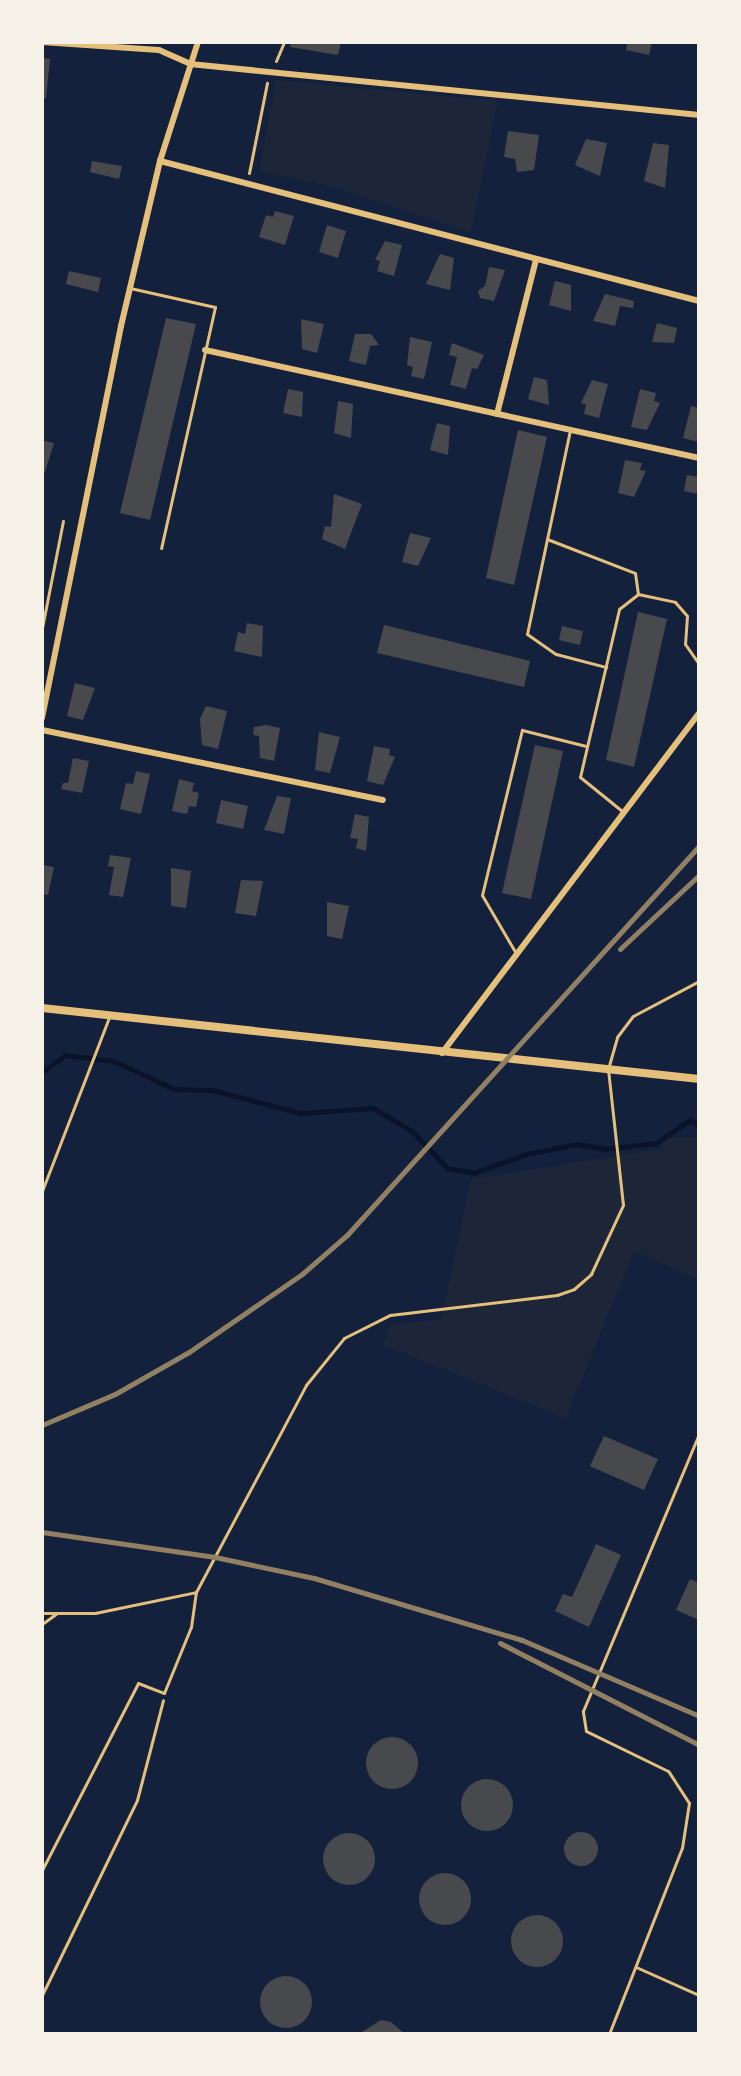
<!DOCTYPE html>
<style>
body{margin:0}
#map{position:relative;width:741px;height:2076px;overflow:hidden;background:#14213d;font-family:"Times New Roman",serif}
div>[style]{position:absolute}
.green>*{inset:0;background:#1d2539}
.stream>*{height:5px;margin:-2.5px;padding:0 2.5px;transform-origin:2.5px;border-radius:2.5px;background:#0b132b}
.building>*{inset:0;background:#48494c}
.round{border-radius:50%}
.path>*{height:3px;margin:-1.5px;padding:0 1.5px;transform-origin:1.5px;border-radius:1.5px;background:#e5c07b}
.service>*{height:3px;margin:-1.5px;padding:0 1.5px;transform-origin:1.5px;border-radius:1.5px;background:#e5c07b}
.minor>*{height:6px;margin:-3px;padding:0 3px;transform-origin:3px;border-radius:3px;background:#e5c07b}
.tertiary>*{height:8px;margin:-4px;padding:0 4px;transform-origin:4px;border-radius:4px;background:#e5c07b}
.rail>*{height:5px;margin:-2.5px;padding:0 2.5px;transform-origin:2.5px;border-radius:2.5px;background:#918062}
span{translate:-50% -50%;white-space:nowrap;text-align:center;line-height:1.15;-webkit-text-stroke:7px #f6f1e7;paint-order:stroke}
.frame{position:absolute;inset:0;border:44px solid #f6f1e7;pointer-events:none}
</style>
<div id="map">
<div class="green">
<i style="clip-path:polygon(276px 80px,498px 101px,471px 233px,333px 187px,259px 171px)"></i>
<i style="clip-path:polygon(667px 1138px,699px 1138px,699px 1280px,634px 1251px,566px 1418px,383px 1345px,390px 1325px,441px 1319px,471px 1179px,660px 1149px)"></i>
</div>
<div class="stream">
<i style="left:42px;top:1072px;width:29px;rotate:-36deg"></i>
<i style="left:65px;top:1055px;width:49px;rotate:7deg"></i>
<i style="left:114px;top:1061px;width:66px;rotate:25deg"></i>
<i style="left:174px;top:1089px;width:38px;rotate:2deg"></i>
<i style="left:212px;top:1090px;width:91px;rotate:14.6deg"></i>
<i style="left:300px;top:1113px;width:73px;rotate:-3.9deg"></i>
<i style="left:373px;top:1108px;width:45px;rotate:30.5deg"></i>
<i style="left:412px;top:1131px;width:51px;rotate:46.6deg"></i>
<i style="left:447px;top:1168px;width:27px;rotate:10deg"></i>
<i style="left:474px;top:1173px;width:55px;rotate:-20.1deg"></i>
<i style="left:526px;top:1154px;width:52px;rotate:-11.1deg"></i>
<i style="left:577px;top:1144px;width:29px;rotate:10deg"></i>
<i style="left:606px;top:1149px;width:50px;rotate:-6.8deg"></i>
<i style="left:656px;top:1143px;width:41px;rotate:-34.1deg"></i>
<i style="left:690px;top:1120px;width:10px;rotate:29deg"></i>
</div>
<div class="building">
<i style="clip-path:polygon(291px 42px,341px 42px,338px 55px,290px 47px)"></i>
<i style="clip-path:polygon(628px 42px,652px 42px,649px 55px,626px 50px)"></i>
<i style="clip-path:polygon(42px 58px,50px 59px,46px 98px,42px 98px)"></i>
<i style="clip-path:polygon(508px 131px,539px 135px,534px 170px,517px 172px,515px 159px,504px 157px)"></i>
<i style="clip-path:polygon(586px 139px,607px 143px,600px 176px,575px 165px)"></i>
<i style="clip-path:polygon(653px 143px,669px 145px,665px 188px,644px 181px)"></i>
<i style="clip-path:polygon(92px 161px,122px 166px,119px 179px,90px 172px)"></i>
<i style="clip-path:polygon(275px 211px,294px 216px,285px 245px,259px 237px,266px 215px,273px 217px)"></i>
<i style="clip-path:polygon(327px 225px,346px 231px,338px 258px,319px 252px)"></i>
<i style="clip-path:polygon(385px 241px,402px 245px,394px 276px,377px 271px,380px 261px,375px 260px)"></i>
<i style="clip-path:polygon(440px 254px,454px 258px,450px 290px,426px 284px)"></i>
<i style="clip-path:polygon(489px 267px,505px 270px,494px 301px,480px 298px,478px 291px,485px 286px)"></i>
<i style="clip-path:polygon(69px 271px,101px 278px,98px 292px,66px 284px)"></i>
<i style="clip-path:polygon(555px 281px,571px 285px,571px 311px,549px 305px)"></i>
<i style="clip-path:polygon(605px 294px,634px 301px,633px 308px,620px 306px,615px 326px,593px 321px)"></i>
<i style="clip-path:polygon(166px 318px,196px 324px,150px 520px,120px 513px)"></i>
<i style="clip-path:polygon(301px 319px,324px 324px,317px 353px,302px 349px)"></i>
<i style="clip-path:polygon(657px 323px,677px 328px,674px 343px,652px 342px)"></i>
<i style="clip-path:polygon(355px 334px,371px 334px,379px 345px,370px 346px,366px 365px,349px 361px)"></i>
<i style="clip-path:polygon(410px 337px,432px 342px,424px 379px,411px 376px,413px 367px,407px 365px)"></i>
<i style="clip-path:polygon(452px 343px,484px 355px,477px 369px,472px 368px,466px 389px,450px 385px,457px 357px,449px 355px)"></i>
<i style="clip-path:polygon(534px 377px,547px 380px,549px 405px,528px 399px)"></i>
<i style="clip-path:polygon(592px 380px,608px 384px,599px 418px,584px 414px,586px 404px,581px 403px)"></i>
<i style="clip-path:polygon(288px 389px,303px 392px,302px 417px,283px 413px)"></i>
<i style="clip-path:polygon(640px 389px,656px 393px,654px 401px,660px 403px,647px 430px,631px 427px)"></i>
<i style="clip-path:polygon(338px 401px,353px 404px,351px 438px,334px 433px)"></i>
<i style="clip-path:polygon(691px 406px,699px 408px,699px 442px,683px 438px)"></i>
<i style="clip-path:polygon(437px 423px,450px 426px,448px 455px,430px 450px)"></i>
<i style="clip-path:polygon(518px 430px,547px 437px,514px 585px,486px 578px)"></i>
<i style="clip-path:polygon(42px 440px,54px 443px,45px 472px,42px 471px)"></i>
<i style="clip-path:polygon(625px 460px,642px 463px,640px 470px,646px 471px,634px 497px,618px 493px)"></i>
<i style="clip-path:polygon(687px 475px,699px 477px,699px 494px,684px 491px)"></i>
<i style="clip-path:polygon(334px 494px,362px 504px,345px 549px,322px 539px,325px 526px,331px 527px)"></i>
<i style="clip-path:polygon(410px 533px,431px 538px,418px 566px,402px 562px)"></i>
<i style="clip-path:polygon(638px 612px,667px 619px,634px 767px,606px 760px)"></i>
<i style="clip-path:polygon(247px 623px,263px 626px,262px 657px,234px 651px,238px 632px,245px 634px)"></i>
<i style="clip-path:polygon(384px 625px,530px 661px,524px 687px,377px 653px)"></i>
<i style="clip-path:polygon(562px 626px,583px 631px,580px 645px,559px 640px)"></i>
<i style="clip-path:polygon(75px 683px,95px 688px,83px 720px,67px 716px)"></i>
<i style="clip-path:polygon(206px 706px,227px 711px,218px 749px,202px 745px,200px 719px)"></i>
<i style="clip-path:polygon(266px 725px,280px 728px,274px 761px,260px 758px,259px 736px,253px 735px,254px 727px)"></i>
<i style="clip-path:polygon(319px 732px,340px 737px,330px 773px,315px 770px)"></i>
<i style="clip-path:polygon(535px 745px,563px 751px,531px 899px,502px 893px)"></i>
<i style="clip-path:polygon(374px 746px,390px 749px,389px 755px,395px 757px,383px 785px,367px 781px)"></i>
<i style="clip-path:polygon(73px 758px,89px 761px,82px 793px,61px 789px,63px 783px,68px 783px)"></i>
<i style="clip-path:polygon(136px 771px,150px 774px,141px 814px,120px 809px,126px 783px,133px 784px)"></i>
<i style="clip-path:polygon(179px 779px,194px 783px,192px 791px,199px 793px,196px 807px,189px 806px,187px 814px,172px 811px)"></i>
<i style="clip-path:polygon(277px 796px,291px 798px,284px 834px,264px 830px)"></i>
<i style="clip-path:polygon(221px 800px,248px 806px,243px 829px,216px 823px)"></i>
<i style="clip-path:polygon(355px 814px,369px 817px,366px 851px,356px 848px,358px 839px,350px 838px)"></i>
<i style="clip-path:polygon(110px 855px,131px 858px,123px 897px,109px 895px,114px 867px,108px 866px)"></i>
<i style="clip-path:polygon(42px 865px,54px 867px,48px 895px,42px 894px)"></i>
<i style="clip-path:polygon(171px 868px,191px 871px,186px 908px,171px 906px)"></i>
<i style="clip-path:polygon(241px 880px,263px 881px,256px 916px,235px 913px)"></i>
<i style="clip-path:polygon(327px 902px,349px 906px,342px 939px,327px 936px)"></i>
<i style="clip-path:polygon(604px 1436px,658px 1459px,644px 1490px,590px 1466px)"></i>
<i style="clip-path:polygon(596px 1544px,621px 1555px,589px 1627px,555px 1611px,563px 1594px,572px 1597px)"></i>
<i style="clip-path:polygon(690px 1579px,699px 1583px,699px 1620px,676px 1610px)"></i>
<i class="round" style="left:366px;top:1737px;width:52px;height:52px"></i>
<i class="round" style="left:461px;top:1779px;width:52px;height:52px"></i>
<i class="round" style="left:564px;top:1832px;width:34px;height:34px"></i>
<i class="round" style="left:323px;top:1833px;width:52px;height:52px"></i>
<i class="round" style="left:419px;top:1873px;width:52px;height:52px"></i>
<i class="round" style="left:511px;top:1915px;width:52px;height:52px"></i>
<i class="round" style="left:260px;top:1976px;width:52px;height:52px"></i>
<i style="clip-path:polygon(381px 2020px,391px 2022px,405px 2034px,359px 2034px)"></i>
</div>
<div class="path">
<i style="left:276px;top:61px;width:21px;rotate:-67deg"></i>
<i style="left:249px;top:173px;width:92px;rotate:-78.7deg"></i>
<i style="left:42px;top:628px;width:109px;rotate:-78.9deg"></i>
<i style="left:42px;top:1995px;width:217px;rotate:-64deg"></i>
<i style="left:137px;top:1800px;width:103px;rotate:-75.4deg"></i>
</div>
<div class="service">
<i style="left:130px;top:288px;width:87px;rotate:12.6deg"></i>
<i style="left:215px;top:307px;width:247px;rotate:102.6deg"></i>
<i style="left:570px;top:430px;width:208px;rotate:101.9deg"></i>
<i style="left:527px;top:634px;width:35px;rotate:35deg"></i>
<i style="left:556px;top:654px;width:52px;rotate:14.6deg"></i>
<i style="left:547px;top:539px;width:94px;rotate:21.1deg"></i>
<i style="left:635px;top:573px;width:21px;rotate:82deg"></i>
<i style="left:622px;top:811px;width:54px;rotate:-141deg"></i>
<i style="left:580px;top:777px;width:172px;rotate:-76.9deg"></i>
<i style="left:619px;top:609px;width:24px;rotate:-38deg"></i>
<i style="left:638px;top:594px;width:38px;rotate:12deg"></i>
<i style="left:675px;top:602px;width:18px;rotate:49deg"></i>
<i style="left:687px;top:616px;width:28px;rotate:94deg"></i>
<i style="left:685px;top:644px;width:24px;rotate:55deg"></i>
<i style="left:517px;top:955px;width:69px;rotate:-120.3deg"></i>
<i style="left:482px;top:895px;width:170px;rotate:-76.4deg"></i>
<i style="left:522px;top:730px;width:66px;rotate:14deg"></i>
<i style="left:42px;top:1191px;width:186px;rotate:-68.9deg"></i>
<i style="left:42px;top:1613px;width:53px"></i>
<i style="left:95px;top:1613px;width:103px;rotate:-11.7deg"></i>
<i style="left:42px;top:1624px;width:17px;rotate:-36deg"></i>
<i style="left:42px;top:1870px;width:210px;rotate:-62.8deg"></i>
<i style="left:138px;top:1683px;width:28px;rotate:21deg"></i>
<i style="left:164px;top:1693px;width:71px;rotate:-67.8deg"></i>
<i style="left:191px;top:1627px;width:35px;rotate:-82deg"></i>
<i style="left:196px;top:1592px;width:234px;rotate:-62deg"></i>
<i style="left:306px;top:1385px;width:60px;rotate:-51deg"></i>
<i style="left:344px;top:1338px;width:51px;rotate:-26.6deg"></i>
<i style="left:390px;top:1315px;width:168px;rotate:-6.8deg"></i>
<i style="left:557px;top:1295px;width:18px;rotate:-19deg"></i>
<i style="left:574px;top:1289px;width:23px;rotate:-41deg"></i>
<i style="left:591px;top:1274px;width:76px;rotate:-65.1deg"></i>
<i style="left:623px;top:1205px;width:137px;rotate:-96.3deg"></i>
<i style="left:608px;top:1069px;width:33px;rotate:-74deg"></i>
<i style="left:617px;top:1037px;width:26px;rotate:-53deg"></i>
<i style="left:633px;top:1016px;width:75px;rotate:-27.9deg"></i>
<i style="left:636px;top:1967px;width:69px;rotate:24deg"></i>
<i style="left:609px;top:2034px;width:200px;rotate:-68.6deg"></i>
<i style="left:682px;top:1848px;width:46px;rotate:-81.2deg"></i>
<i style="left:689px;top:1803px;width:38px;rotate:-123deg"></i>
<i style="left:668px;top:1771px;width:91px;rotate:-154deg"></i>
<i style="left:586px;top:1731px;width:20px;rotate:-99deg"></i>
<i style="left:583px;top:1711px;width:300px;rotate:-67.3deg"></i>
</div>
<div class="minor">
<i style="left:42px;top:42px;width:117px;rotate:3.9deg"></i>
<i style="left:159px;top:50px;width:34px;rotate:24deg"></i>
<i style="left:190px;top:64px;width:512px;rotate:5.72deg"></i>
<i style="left:160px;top:161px;width:557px;rotate:14.56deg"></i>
<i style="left:205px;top:350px;width:506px;rotate:12.33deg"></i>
<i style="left:497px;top:414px;width:159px;rotate:-75.8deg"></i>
<i style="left:42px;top:718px;width:400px;rotate:-78.6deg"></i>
<i style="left:121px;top:326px;width:170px;rotate:-76.7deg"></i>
<i style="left:160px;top:161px;width:125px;rotate:-72.3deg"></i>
<i style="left:42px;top:730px;width:348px;rotate:11.6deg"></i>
<i style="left:442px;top:1053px;width:426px;rotate:-52.9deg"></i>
</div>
<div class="tertiary">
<i style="left:42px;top:1008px;width:661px;rotate:6.17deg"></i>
</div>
<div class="rail">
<i style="left:620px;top:949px;width:108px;rotate:-43.1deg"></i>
<i style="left:42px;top:1425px;width:79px;rotate:-23deg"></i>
<i style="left:115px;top:1394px;width:85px;rotate:-29.6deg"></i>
<i style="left:189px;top:1352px;width:137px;rotate:-34.6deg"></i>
<i style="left:302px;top:1274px;width:60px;rotate:-40.9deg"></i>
<i style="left:347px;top:1235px;width:525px;rotate:-47.86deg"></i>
<i style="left:42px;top:1532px;width:175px;rotate:8.2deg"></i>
<i style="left:215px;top:1557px;width:101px;rotate:12deg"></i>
<i style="left:314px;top:1578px;width:217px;rotate:16.6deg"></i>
<i style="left:522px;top:1640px;width:193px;rotate:23.2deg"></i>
<i style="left:500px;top:1643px;width:224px;rotate:27.1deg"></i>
</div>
<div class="frame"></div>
</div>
